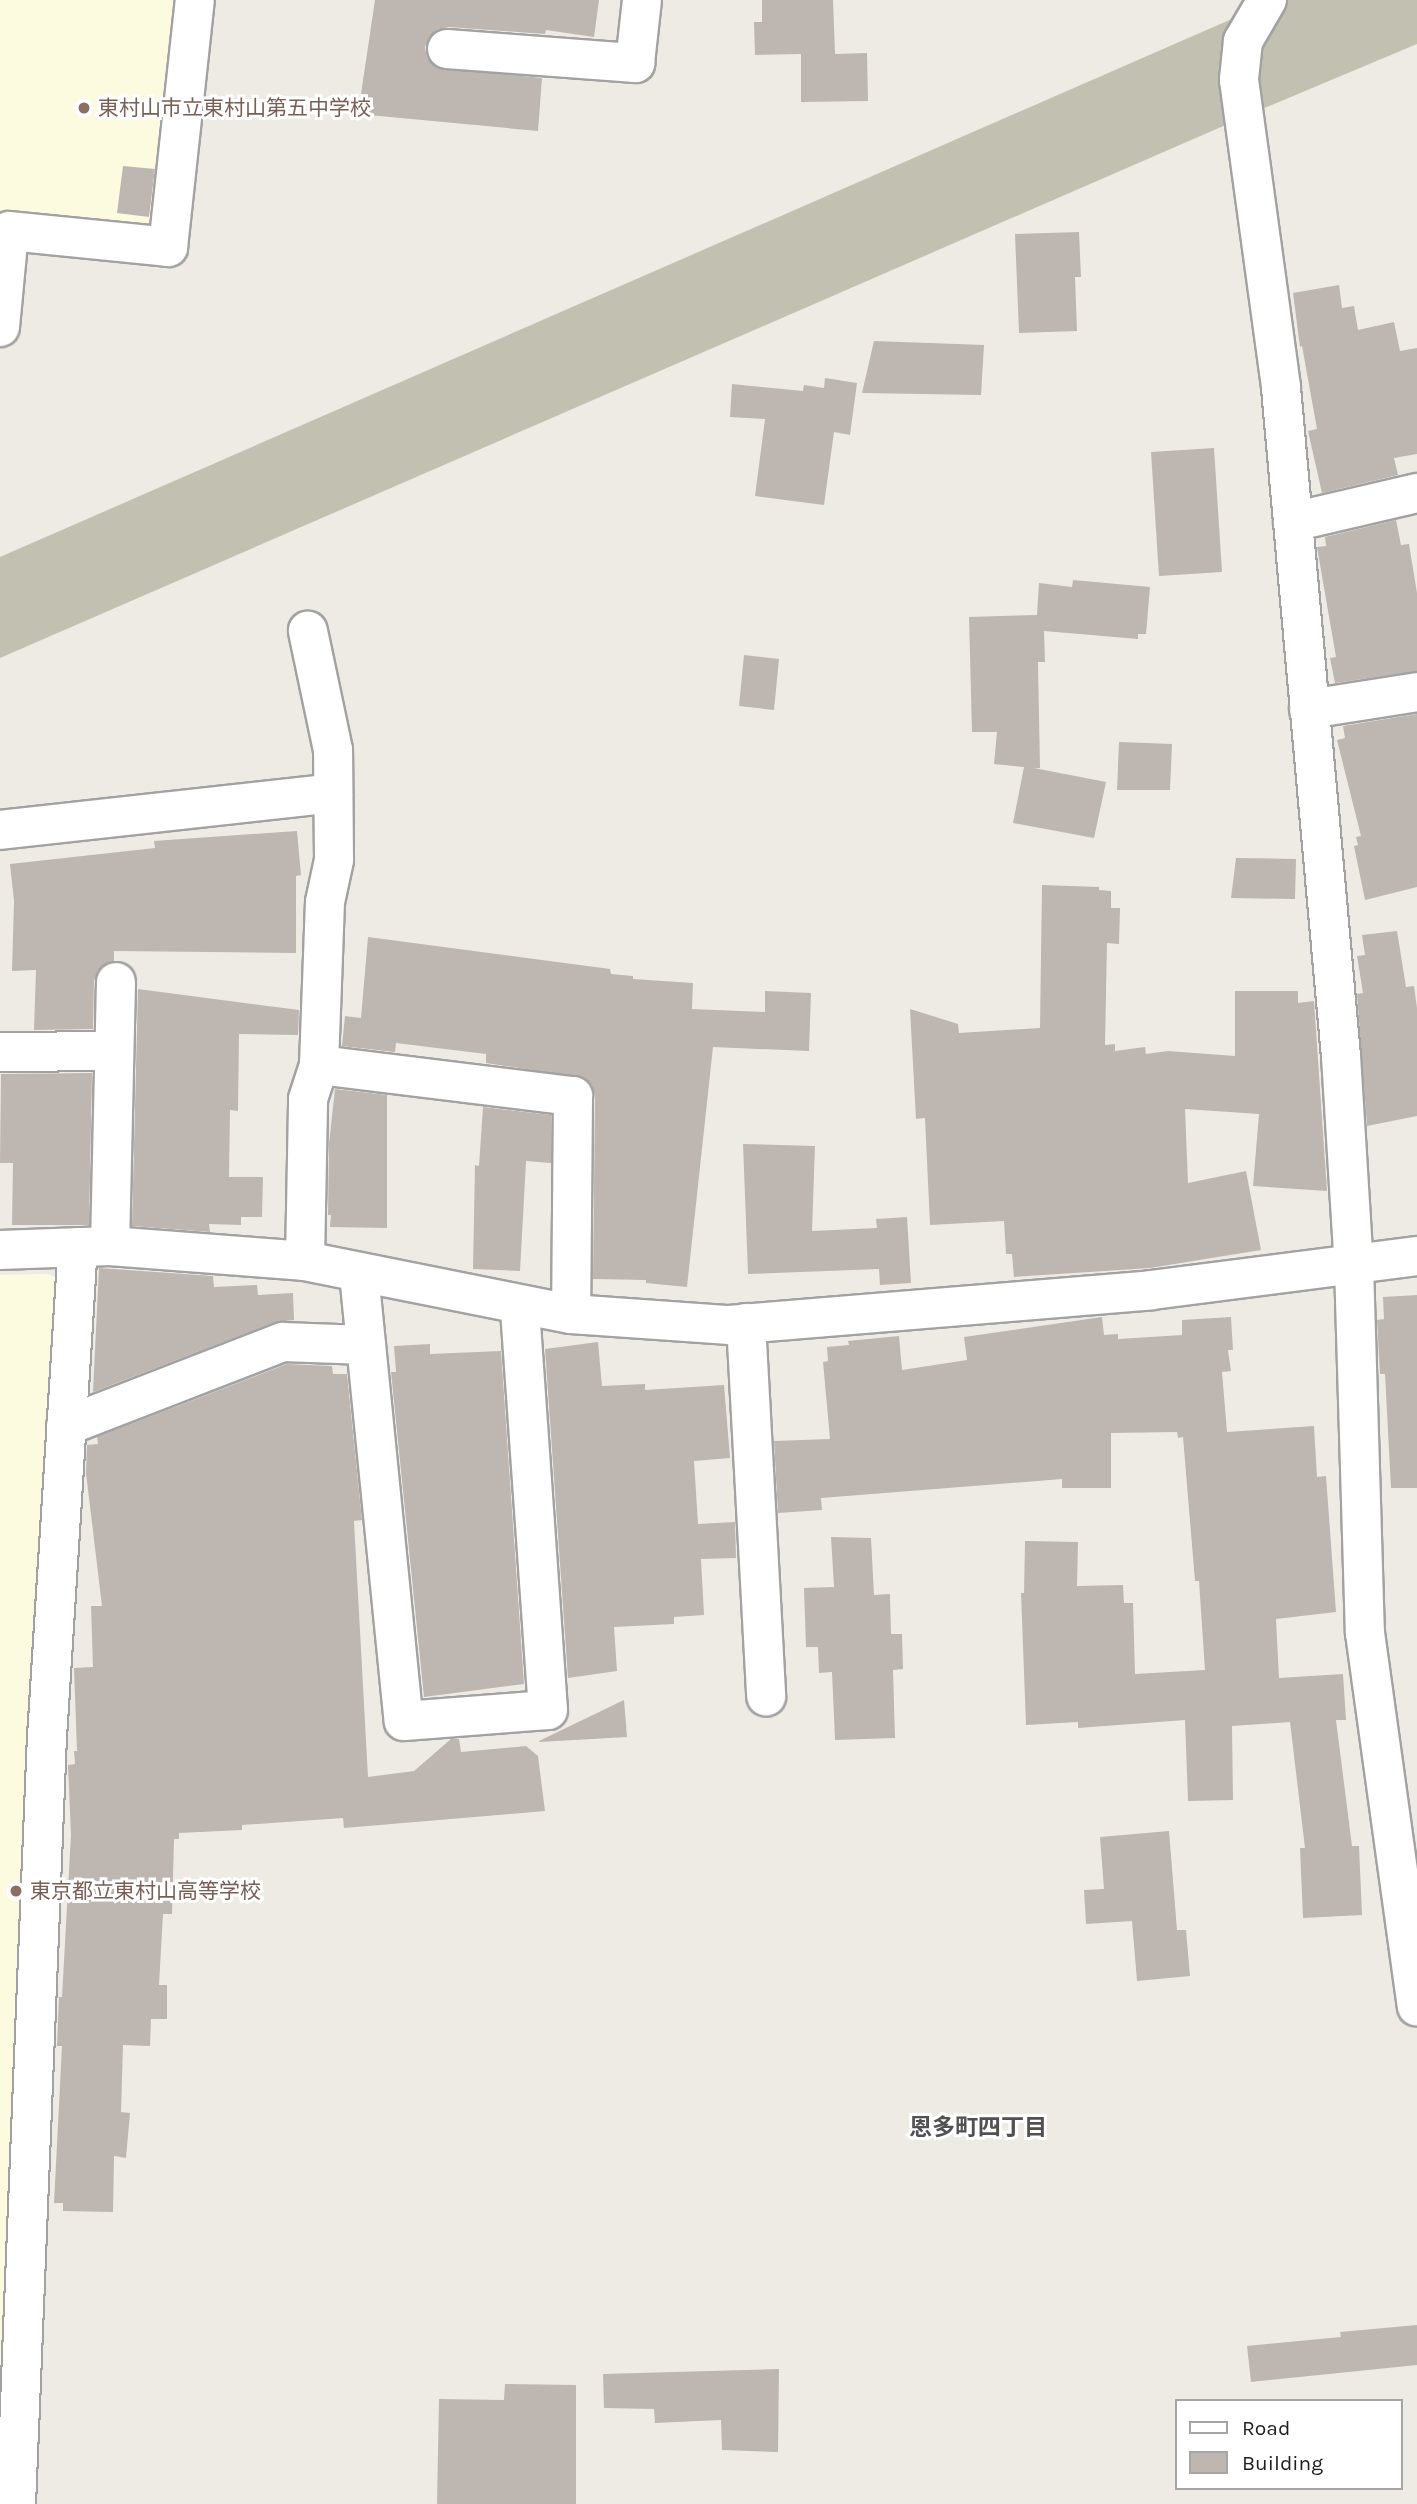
<!DOCTYPE html>
<meta charset="utf-8">
<style>
body{margin:0}
#map{position:relative;width:1417px;height:2504px;overflow:hidden;background:#eeebe5;font-family:Karla,"Noto Sans JP",sans-serif}
div>[style]{position:absolute}
.education>*{inset:0;background:#fdfbdf}
.construction>*{inset:0;background:#c2c1b1}
.building>*{inset:0;background:#beb6b1}
.roads{filter:drop-shadow(2px 0 #a2a2a2) drop-shadow(-2px 0 #a2a2a2) drop-shadow(0 2px #a2a2a2) drop-shadow(0 -2px #a2a2a2)}
.minor>*{height:38px;margin:-19px;padding:0 19px;transform-origin:19px;border-radius:19px;background:#fff}
.dots>*{width:19px;height:19px;translate:-50% -50%;box-sizing:border-box;border:4px solid #fff;border-radius:50%}
span{translate:-50% -50%;white-space:nowrap;text-align:center;line-height:1.15;-webkit-text-stroke:6px #fff;paint-order:stroke}
.education-label{font-size:21px;color:#785e54}
.left{translate:0 -50%;text-align:left}
.neighbourhood-label{font-size:23px;color:#515151;font-weight:700}
.legend{position:absolute;left:1175px;top:2399px;width:228px;height:91px;box-sizing:border-box;background:#fff;border:2px solid #a5a5a5;margin:0;padding:9px 12px;list-style:none;font-size:21px;color:#1e1e1e}
.legend li{display:flex;align-items:center;gap:14px;height:35px}
.legend b{width:35px;border:2px solid #a5a5a5}
</style>
<div id="map">
<div class="education">
<i style="clip-path:polygon(0 0,180px 0,153px 234px,0 217px)"></i>
<i style="clip-path:polygon(48px 1274px,60px 1279px,0 2504px,0 1275px)"></i>
</div>
<div class="construction">
<i style="clip-path:polygon(1287px 0,1417px 0,1417px 44px,1262px 109px,1254px 72px,1273px 17px)"></i>
<i style="clip-path:polygon(1234px 18px,1223px 48px,1228px 124px,0 658px,0 557px)"></i>
</div>
<div class="building">
<i style="clip-path:polygon(375px 0,599px 0,594px 37px,546px 30px,545px 34px,449px 27px,437px 30px,429px 37px,425px 47px,427px 58px,435px 67px,542px 78px,538px 131px,358px 114px)"></i>
<i style="clip-path:polygon(762px 0,833px 0,835px 54px,867px 53px,868px 101px,801px 102px,801px 54px,755px 55px,754px 22px,762px 22px)"></i>
<i style="clip-path:polygon(123px 166px,155px 169px,149px 217px,117px 213px)"></i>
<i style="clip-path:polygon(1079px 232px,1081px 277px,1075px 277px,1077px 331px,1019px 333px,1015px 234px)"></i>
<i style="clip-path:polygon(1339px 285px,1342px 308px,1354px 306px,1358px 330px,1394px 322px,1400px 351px,1417px 348px,1417px 454px,1394px 458px,1398px 475px,1322px 493px,1308px 431px,1317px 429px,1302px 346px,1300px 347px,1293px 293px)"></i>
<i style="clip-path:polygon(874px 341px,984px 345px,981px 395px,862px 393px)"></i>
<i style="clip-path:polygon(825px 378px,857px 383px,850px 435px,834px 432px,824px 505px,755px 496px,765px 419px,730px 417px,732px 384px,803px 391px,804px 385px,824px 388px)"></i>
<i style="clip-path:polygon(1214px 448px,1222px 572px,1159px 576px,1151px 452px)"></i>
<i style="clip-path:polygon(1396px 520px,1401px 545px,1409px 544px,1417px 593px,1417px 671px,1335px 683px,1330px 658px,1336px 657px,1317px 547px,1326px 546px,1325px 537px)"></i>
<i style="clip-path:polygon(1073px 580px,1150px 587px,1146px 634px,1138px 634px,1138px 639px,1044px 631px,1045px 662px,1038px 662px,1040px 768px,1034px 768px,1106px 782px,1094px 838px,1013px 823px,1024px 767px,994px 764px,997px 732px,972px 732px,969px 617px,1037px 615px,1039px 583px,1072px 587px)"></i>
<i style="clip-path:polygon(744px 655px,779px 659px,774px 710px,739px 706px)"></i>
<i style="clip-path:polygon(1417px 714px,1417px 887px,1365px 900px,1354px 846px,1358px 845px,1356px 837px,1361px 836px,1337px 740px,1345px 738px,1343px 726px)"></i>
<i style="clip-path:polygon(1119px 742px,1172px 744px,1170px 790px,1117px 790px)"></i>
<i style="clip-path:polygon(297px 831px,301px 875px,296px 876px,296px 953px,114px 951px,114px 961px,98px 970px,94px 981px,93px 1029px,34px 1030px,36px 970px,12px 971px,14px 901px,10px 864px,155px 848px,154px 841px)"></i>
<i style="clip-path:polygon(1236px 858px,1296px 859px,1295px 899px,1231px 898px)"></i>
<i style="clip-path:polygon(1042px 885px,1099px 887px,1099px 890px,1111px 891px,1111px 908px,1120px 908px,1119px 944px,1107px 943px,1105px 1045px,1115px 1044px,1115px 1051px,1145px 1047px,1146px 1054px,1168px 1051px,1235px 1056px,1235px 991px,1298px 991px,1298px 1003px,1314px 1001px,1327px 1191px,1253px 1186px,1259px 1114px,1185px 1109px,1188px 1183px,1246px 1171px,1261px 1250px,1150px 1268px,1014px 1277px,1012px 1254px,1006px 1254px,1004px 1221px,930px 1225px,925px 1118px,916px 1119px,910px 1009px,958px 1024px,959px 1033px,1040px 1028px)"></i>
<i style="clip-path:polygon(1397px 931px,1406px 987px,1414px 986px,1417px 1008px,1417px 1116px,1367px 1126px,1357px 994px,1363px 993px,1357px 956px,1365px 955px,1362px 935px)"></i>
<i style="clip-path:polygon(368px 937px,610px 969px,611px 974px,633px 976px,633px 979px,693px 983px,692px 1009px,765px 1012px,765px 991px,811px 993px,809px 1051px,713px 1047px,687px 1287px,646px 1283px,646px 1280px,593px 1279px,595px 1096px,592px 1085px,585px 1078px,486px 1063px,486px 1054px,396px 1043px,395px 1052px,342px 1046px,345px 1016px,361px 1018px)"></i>
<i style="clip-path:polygon(138px 989px,299px 1010px,298px 1035px,239px 1034px,238px 1111px,230px 1110px,229px 1177px,263px 1177px,262px 1217px,241px 1217px,241px 1225px,209px 1224px,210px 1232px,132px 1226px)"></i>
<i style="clip-path:polygon(92px 1073px,89px 1225px,12px 1225px,13px 1163px,0 1163px,1px 1074px)"></i>
<i style="clip-path:polygon(335px 1089px,387px 1095px,387px 1228px,330px 1227px,331px 1215px,328px 1215px,329px 1144px)"></i>
<i style="clip-path:polygon(483px 1107px,551px 1115px,551px 1163px,526px 1161px,520px 1271px,473px 1269px,475px 1165px,479px 1166px)"></i>
<i style="clip-path:polygon(743px 1144px,815px 1146px,812px 1231px,877px 1228px,876px 1219px,907px 1217px,911px 1283px,880px 1285px,879px 1269px,748px 1274px)"></i>
<i style="clip-path:polygon(99px 1268px,213px 1276px,214px 1287px,257px 1285px,258px 1295px,293px 1293px,294px 1320px,275px 1322px,93px 1392px)"></i>
<i style="clip-path:polygon(1417px 1295px,1417px 1488px,1391px 1488px,1385px 1374px,1380px 1374px,1377px 1320px,1384px 1319px,1383px 1297px)"></i>
<i style="clip-path:polygon(1102px 1317px,1104px 1335px,1118px 1334px,1118px 1339px,1182px 1335px,1182px 1320px,1231px 1317px,1233px 1350px,1228px 1350px,1231px 1371px,1222px 1372px,1227px 1432px,1314px 1426px,1317px 1477px,1326px 1476px,1336px 1612px,1276px 1619px,1279px 1678px,1343px 1674px,1346px 1720px,1336px 1720px,1352px 1846px,1359px 1846px,1362px 1915px,1303px 1918px,1300px 1848px,1305px 1848px,1290px 1722px,1232px 1726px,1233px 1800px,1188px 1801px,1185px 1720px,1078px 1728px,1078px 1722px,1026px 1725px,1021px 1593px,1024px 1593px,1025px 1541px,1078px 1542px,1077px 1586px,1123px 1585px,1124px 1603px,1133px 1603px,1135px 1674px,1205px 1670px,1199px 1581px,1195px 1581px,1183px 1437px,1178px 1438px,1177px 1432px,1111px 1433px,1111px 1488px,1062px 1488px,1062px 1479px,821px 1498px,822px 1510px,778px 1513px,774px 1441px,830px 1439px,823px 1362px,828px 1361px,827px 1347px,849px 1345px,848px 1341px,899px 1336px,902px 1370px,967px 1360px,964px 1337px)"></i>
<i style="clip-path:polygon(598px 1342px,602px 1386px,645px 1384px,645px 1390px,724px 1385px,730px 1458px,694px 1461px,698px 1524px,735px 1522px,736px 1558px,701px 1559px,704px 1615px,674px 1617px,674px 1624px,614px 1627px,617px 1671px,568px 1678px,545px 1349px)"></i>
<i style="clip-path:polygon(430px 1344px,430px 1354px,501px 1351px,524px 1684px,424px 1697px,391px 1372px,396px 1372px,394px 1346px)"></i>
<i style="clip-path:polygon(287px 1364px,332px 1366px,333px 1374px,347px 1374px,362px 1520px,354px 1521px,368px 1777px,414px 1771px,451px 1739px,459px 1739px,461px 1752px,526px 1746px,538px 1756px,545px 1811px,344px 1828px,343px 1818px,242px 1825px,242px 1830px,179px 1833px,179px 1839px,174px 1839px,172px 1914px,163px 1914px,159px 1985px,167px 1985px,167px 2019px,151px 2019px,150px 2046px,123px 2045px,121px 2112px,130px 2113px,126px 2158px,114px 2156px,113px 2212px,63px 2211px,63px 2203px,54px 2203px,62px 2046px,57px 2046px,59px 1997px,62px 1997px,71px 1835px,68px 1765px,75px 1764px,74px 1751px,77px 1751px,74px 1668px,93px 1667px,91px 1606px,102px 1606px,86px 1473px,87px 1445px,98px 1444px,97px 1437px)"></i>
<i style="clip-path:polygon(831px 1537px,871px 1538px,874px 1595px,890px 1594px,891px 1634px,902px 1634px,903px 1669px,893px 1670px,895px 1738px,835px 1740px,832px 1672px,819px 1673px,818px 1647px,806px 1647px,804px 1588px,834px 1587px)"></i>
<i style="clip-path:polygon(624px 1700px,627px 1737px,539px 1742px,539px 1741px)"></i>
<i style="clip-path:polygon(1169px 1831px,1177px 1930px,1186px 1930px,1190px 1976px,1137px 1981px,1132px 1921px,1086px 1924px,1084px 1890px,1104px 1889px,1100px 1837px)"></i>
<i style="clip-path:polygon(1417px 2325px,1417px 2365px,1251px 2382px,1247px 2346px,1341px 2337px,1340px 2332px)"></i>
<i style="clip-path:polygon(779px 2369px,778px 2452px,722px 2450px,721px 2420px,655px 2423px,654px 2409px,604px 2408px,603px 2374px)"></i>
<i style="clip-path:polygon(505px 2384px,576px 2385px,576px 2504px,437px 2504px,439px 2399px,504px 2400px)"></i>
</div>
<div class="roads">
<div class="minor">
<i style="left:1267px;top:0;width:48px;rotate:120.3deg"></i>
<i style="left:1243px;top:41px;width:39px;rotate:96deg"></i>
<i style="left:1239px;top:80px;width:311px;rotate:82.2deg"></i>
<i style="left:1281px;top:388px;width:671px;rotate:84.87deg"></i>
<i style="left:1341px;top:1056px;width:210px;rotate:86.5deg"></i>
<i style="left:1354px;top:1266px;width:367px;rotate:88.3deg"></i>
<i style="left:1365px;top:1633px;width:377px;rotate:82.1deg"></i>
<i style="left:447px;top:49px;width:189px;rotate:4.3deg"></i>
<i style="left:635px;top:63px;width:63px;rotate:-83.7deg"></i>
<i style="left:0;top:327px;width:96px;rotate:-84.6deg"></i>
<i style="left:9px;top:231px;width:160px;rotate:5.7deg"></i>
<i style="left:168px;top:247px;width:248px;rotate:-83.8deg"></i>
<i style="left:1293px;top:522px;width:127px;rotate:-13.2deg"></i>
<i style="left:1309px;top:709px;width:109px;rotate:-8.9deg"></i>
<i style="left:0;top:830px;width:335px;rotate:-6.3deg"></i>
<i style="left:0;top:1052px;width:114px;rotate:-0.5deg"></i>
<i style="left:319px;top:1065px;width:256px;rotate:7deg"></i>
<i style="left:573px;top:1096px;width:218px;rotate:90.5deg"></i>
<i style="left:110px;top:1246px;width:264px;rotate:-88.7deg"></i>
<i style="left:0;top:1250px;width:110px;rotate:-2.1deg"></i>
<i style="left:110px;top:1246px;width:196px;rotate:4.4deg"></i>
<i style="left:305px;top:1261px;width:271px;rotate:11.3deg"></i>
<i style="left:571px;top:1314px;width:159px;rotate:4deg"></i>
<i style="left:730px;top:1325px;width:423px;rotate:-4.7deg"></i>
<i style="left:1152px;top:1290px;width:267px;rotate:-7.3deg"></i>
<i style="left:305px;top:1261px;width:162px;rotate:-88.9deg"></i>
<i style="left:308px;top:1099px;width:36px;rotate:-72deg"></i>
<i style="left:319px;top:1065px;width:163px;rotate:-87.9deg"></i>
<i style="left:325px;top:902px;width:43px;rotate:-77.9deg"></i>
<i style="left:334px;top:860px;width:110px;rotate:-90.5deg"></i>
<i style="left:333px;top:750px;width:122px;rotate:-101.9deg"></i>
<i style="left:359px;top:1274px;width:449px;rotate:84.3deg"></i>
<i style="left:404px;top:1721px;width:144px;rotate:-4.4deg"></i>
<i style="left:548px;top:1710px;width:405px;rotate:-94deg"></i>
<i style="left:746px;top:1323px;width:374px;rotate:86.9deg"></i>
<i style="left:66px;top:1426px;width:233px;rotate:-21.2deg"></i>
<i style="left:283px;top:1342px;width:83px;rotate:2.1deg"></i>
<i style="left:16px;top:2504px;width:768px;rotate:-87.69deg"></i>
<i style="left:47px;top:1737px;width:491px;rotate:-86.4deg"></i>
</div>
</div>
<div class="dots">
<i style="left:84px;top:108px;background:#8d6e63"></i>
<i style="left:16px;top:1891px;background:#8d6e63"></i>
</div>
<div class="education-label">
<span class="left" style="left:98px;top:108px">東村山市立東村山第五中学校</span>
<span class="left" style="left:30px;top:1891px">東京都立東村山高等学校</span>
</div>
<div class="neighbourhood-label">
<span style="left:978px;top:2128px">恩多町四丁目</span>
</div>
<ul class="legend">
<li><b style="height:9px;background:#fff"></b>Road</li>
<li><b style="height:19px;background:#beb6b1"></b>Building</li>
</ul>
</div>
